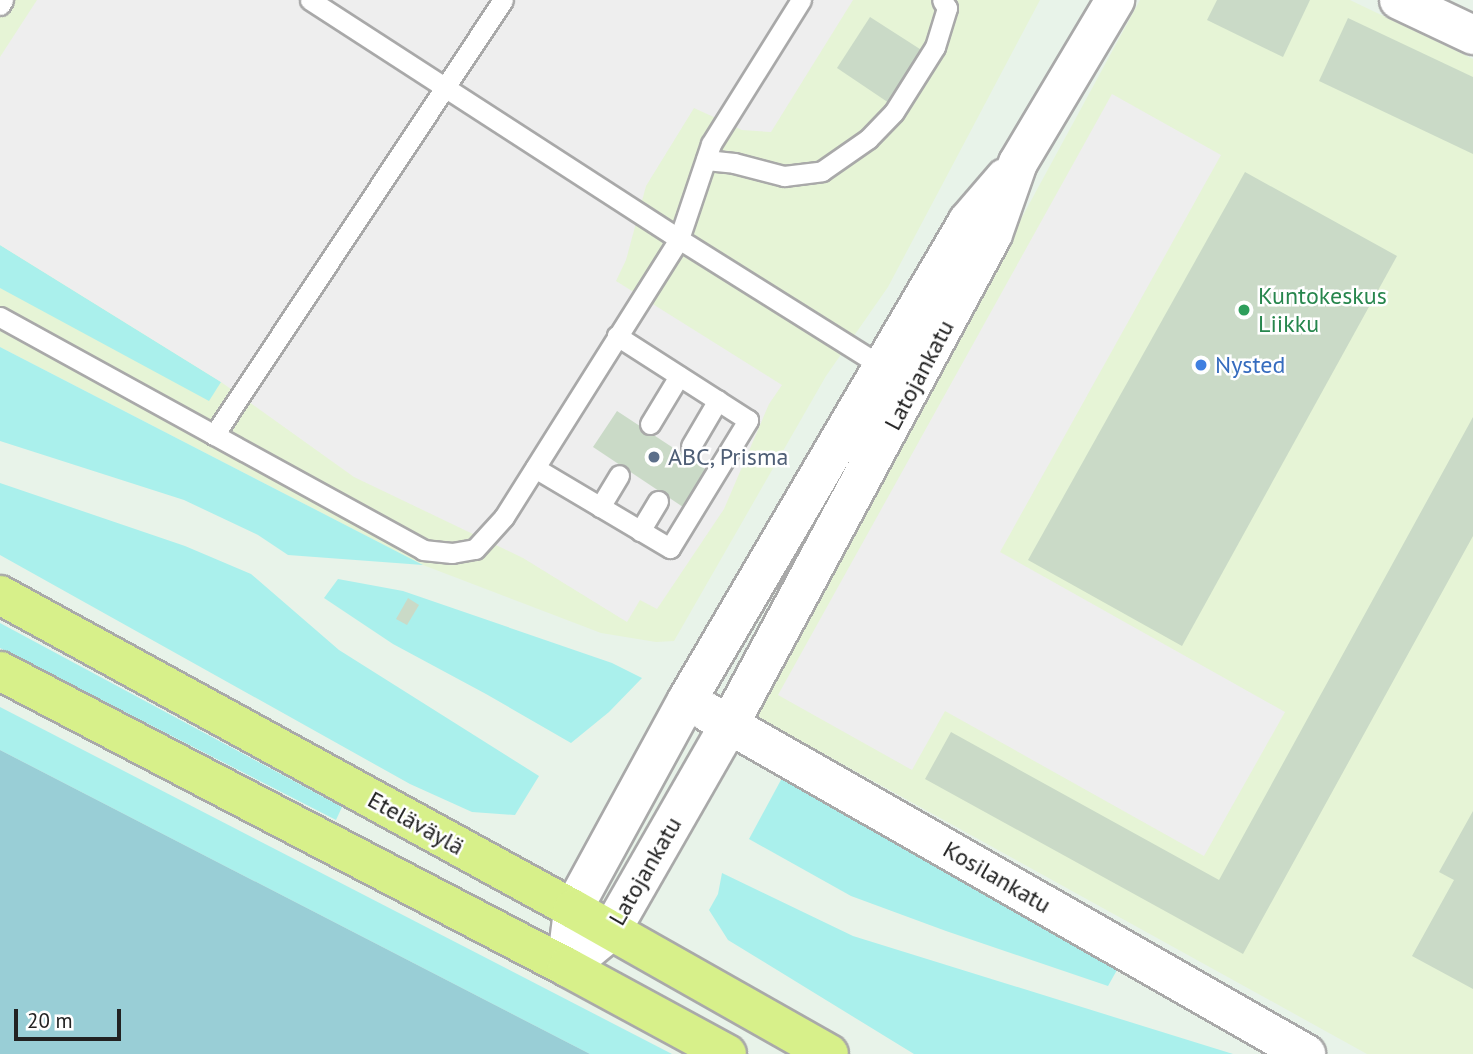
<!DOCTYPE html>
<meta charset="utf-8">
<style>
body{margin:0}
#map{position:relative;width:1473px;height:1054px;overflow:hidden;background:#e8f3e9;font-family:"PT Sans",sans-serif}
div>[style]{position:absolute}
.commercial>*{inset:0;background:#e6f4d6}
.grass>*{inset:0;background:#aaf0ec}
.forest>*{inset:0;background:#99ced6}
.parking>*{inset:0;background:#eee}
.building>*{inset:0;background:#cadac7}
.roads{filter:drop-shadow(2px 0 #a9a9a9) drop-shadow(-2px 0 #a9a9a9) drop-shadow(0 2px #a9a9a9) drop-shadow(0 -2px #a9a9a9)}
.lane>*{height:19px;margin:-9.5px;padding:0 9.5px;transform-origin:9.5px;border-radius:9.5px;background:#fff}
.street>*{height:38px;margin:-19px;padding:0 19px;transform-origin:19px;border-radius:19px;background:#fff}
.highway>*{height:38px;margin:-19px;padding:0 19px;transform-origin:19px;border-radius:19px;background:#d7f08a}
.dots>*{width:19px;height:19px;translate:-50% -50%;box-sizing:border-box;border:4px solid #fff;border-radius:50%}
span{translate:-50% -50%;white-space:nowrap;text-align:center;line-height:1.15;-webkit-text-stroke:5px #fff;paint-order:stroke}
.leisure-label{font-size:24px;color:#27864d}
.left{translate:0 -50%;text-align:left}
.shop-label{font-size:24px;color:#366cbe}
.street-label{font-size:24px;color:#222}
.service-label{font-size:24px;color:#4e5e75}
.scale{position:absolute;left:14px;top:1009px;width:107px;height:32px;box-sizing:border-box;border:4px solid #222;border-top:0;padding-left:9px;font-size:21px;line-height:24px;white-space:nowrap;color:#222;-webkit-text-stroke:5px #fff;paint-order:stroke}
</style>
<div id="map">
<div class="commercial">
<i style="clip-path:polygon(0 0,1040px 0,888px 287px,826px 376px,674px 641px,656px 642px,601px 633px,423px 565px,0 347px)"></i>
<i style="clip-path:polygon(1140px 0,1350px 0,1473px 59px,1473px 1054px,1367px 1054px,752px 714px)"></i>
</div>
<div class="grass">
<i style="clip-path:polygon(0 245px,221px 382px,209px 401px,0 288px)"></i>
<i style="clip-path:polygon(0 347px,423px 565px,288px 555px,258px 535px,184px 500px,0 441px)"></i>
<i style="clip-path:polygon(0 483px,185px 546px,251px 574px,339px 650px,539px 776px,515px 815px,472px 812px,410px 784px,0 555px)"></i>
<i style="clip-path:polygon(338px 579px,403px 591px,612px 663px,642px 678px,609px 712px,571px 743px,486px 694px,393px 644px,324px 598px)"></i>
<i style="clip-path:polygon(0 623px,342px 807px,336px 820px,0 648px)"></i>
<i style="clip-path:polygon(0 707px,672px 1054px,590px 1054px,0 750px)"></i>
<i style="clip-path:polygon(782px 778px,970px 883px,1117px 970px,1108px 986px,946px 931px,851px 896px,749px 839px)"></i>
<i style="clip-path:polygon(722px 873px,853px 936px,1233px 1054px,914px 1054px,728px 940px,709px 910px,718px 894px)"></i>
</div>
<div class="forest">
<i style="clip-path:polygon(0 750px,590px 1054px,0 1054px)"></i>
</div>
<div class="parking">
<i style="clip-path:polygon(37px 0,853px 0,771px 132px,742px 130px,694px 108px,646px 186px,626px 260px,616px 281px,782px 385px,769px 404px,724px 509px,657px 609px,640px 600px,627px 622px,523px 558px,354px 477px,221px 382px,0 245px,0 57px)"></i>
<i style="clip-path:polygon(1112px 94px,1221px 155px,1000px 552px,1285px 712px,1204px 856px,945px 711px,912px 770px,778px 695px)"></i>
</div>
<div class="building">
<i style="clip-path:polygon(1217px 0,1310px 0,1283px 57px,1207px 20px)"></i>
<i style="clip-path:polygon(870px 17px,923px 51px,889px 103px,837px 68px)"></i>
<i style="clip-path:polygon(1348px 18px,1473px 77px,1473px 154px,1319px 81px)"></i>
<i style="clip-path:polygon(1245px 172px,1397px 256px,1182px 646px,1028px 560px)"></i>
<i style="clip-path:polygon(617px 411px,710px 472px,686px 509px,593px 447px)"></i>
<i style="clip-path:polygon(1473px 417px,1473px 536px,1243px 954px,925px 779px,951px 732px,1219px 880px)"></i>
<i style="clip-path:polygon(408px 598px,419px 605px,407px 625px,396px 619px)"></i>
<i style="clip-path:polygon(1473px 811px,1473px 989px,1412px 956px,1454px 880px,1439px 872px)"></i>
</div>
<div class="roads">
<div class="lane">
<i style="left:310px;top:0;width:440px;rotate:32.9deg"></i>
<i style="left:679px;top:239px;width:247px;rotate:32.1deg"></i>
<i style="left:0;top:5px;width:6px;rotate:-59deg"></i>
<i style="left:706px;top:160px;width:28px;rotate:6deg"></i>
<i style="left:734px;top:163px;width:52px;rotate:14.6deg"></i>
<i style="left:784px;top:176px;width:38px;rotate:-7deg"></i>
<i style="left:822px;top:171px;width:56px;rotate:-34.8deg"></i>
<i style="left:868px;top:139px;width:37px;rotate:-46deg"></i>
<i style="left:894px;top:112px;width:77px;rotate:-57.8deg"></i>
<i style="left:935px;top:47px;width:41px;rotate:-72.9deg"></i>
<i style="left:947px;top:8px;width:9px;rotate:-122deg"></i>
<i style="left:0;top:317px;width:483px;rotate:28.8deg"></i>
<i style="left:423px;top:550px;width:29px;rotate:6deg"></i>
<i style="left:452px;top:553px;width:23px;rotate:-10deg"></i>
<i style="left:475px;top:549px;width:43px;rotate:-47.8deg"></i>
<i style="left:504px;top:517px;width:328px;rotate:-57.8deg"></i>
<i style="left:679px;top:239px;width:100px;rotate:-71.4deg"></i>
<i style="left:711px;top:144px;width:170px;rotate:-58deg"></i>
<i style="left:650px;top:424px;width:56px;rotate:-58.9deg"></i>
<i style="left:214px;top:435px;width:522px;rotate:-56.4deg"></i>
<i style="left:691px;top:446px;width:53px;rotate:-59.6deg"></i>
<i style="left:535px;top:468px;width:157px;rotate:30.7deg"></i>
<i style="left:670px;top:548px;width:150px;rotate:-58.6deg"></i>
<i style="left:748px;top:420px;width:156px;rotate:-147.3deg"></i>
<i style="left:600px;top:507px;width:37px;rotate:-59deg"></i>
<i style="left:640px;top:531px;width:35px;rotate:-59deg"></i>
</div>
<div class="street">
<i style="left:1399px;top:0;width:82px;rotate:25.3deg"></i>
<i style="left:707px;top:712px;width:690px;rotate:29.72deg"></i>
<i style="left:569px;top:943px;width:34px;rotate:-83deg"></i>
<i style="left:573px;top:909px;width:238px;rotate:-61.4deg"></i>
<i style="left:687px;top:700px;width:555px;rotate:-59.6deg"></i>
<i style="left:968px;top:221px;width:57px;rotate:-49.3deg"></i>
<i style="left:567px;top:967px;width:57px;rotate:-39.3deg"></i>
<i style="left:611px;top:931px;width:237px;rotate:-60.2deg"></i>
<i style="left:729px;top:725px;width:557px;rotate:-61.73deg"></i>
<i style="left:993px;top:234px;width:75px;rotate:-70.6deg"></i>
<i style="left:1018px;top:163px;width:190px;rotate:-59.2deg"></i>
</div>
<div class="highway">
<i style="left:0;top:595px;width:653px;rotate:28.72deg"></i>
<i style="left:573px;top:909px;width:294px;rotate:29.5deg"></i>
<i style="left:0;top:671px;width:640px;rotate:27.57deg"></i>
<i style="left:567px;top:967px;width:182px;rotate:28.5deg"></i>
</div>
</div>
<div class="dots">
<i style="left:1244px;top:310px;background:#2e9e5b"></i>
<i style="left:1201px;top:365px;background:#3f7fe0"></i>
<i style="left:654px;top:457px;background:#5c6f8a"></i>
</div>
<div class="leisure-label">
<span class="left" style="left:1258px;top:310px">Kuntokeskus<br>Liikku</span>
</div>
<div class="shop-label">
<span class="left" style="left:1215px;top:365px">Nysted</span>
</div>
<div class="street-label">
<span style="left:919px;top:375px;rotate:-62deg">Latojankatu</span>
<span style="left:416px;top:823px;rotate:29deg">Eteläväylä</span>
<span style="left:645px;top:871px;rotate:-60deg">Latojankatu</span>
<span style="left:997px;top:877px;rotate:30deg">Kosilankatu</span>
</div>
<div class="service-label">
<span class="left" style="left:668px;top:457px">ABC, Prisma</span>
</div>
<div class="scale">20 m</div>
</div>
